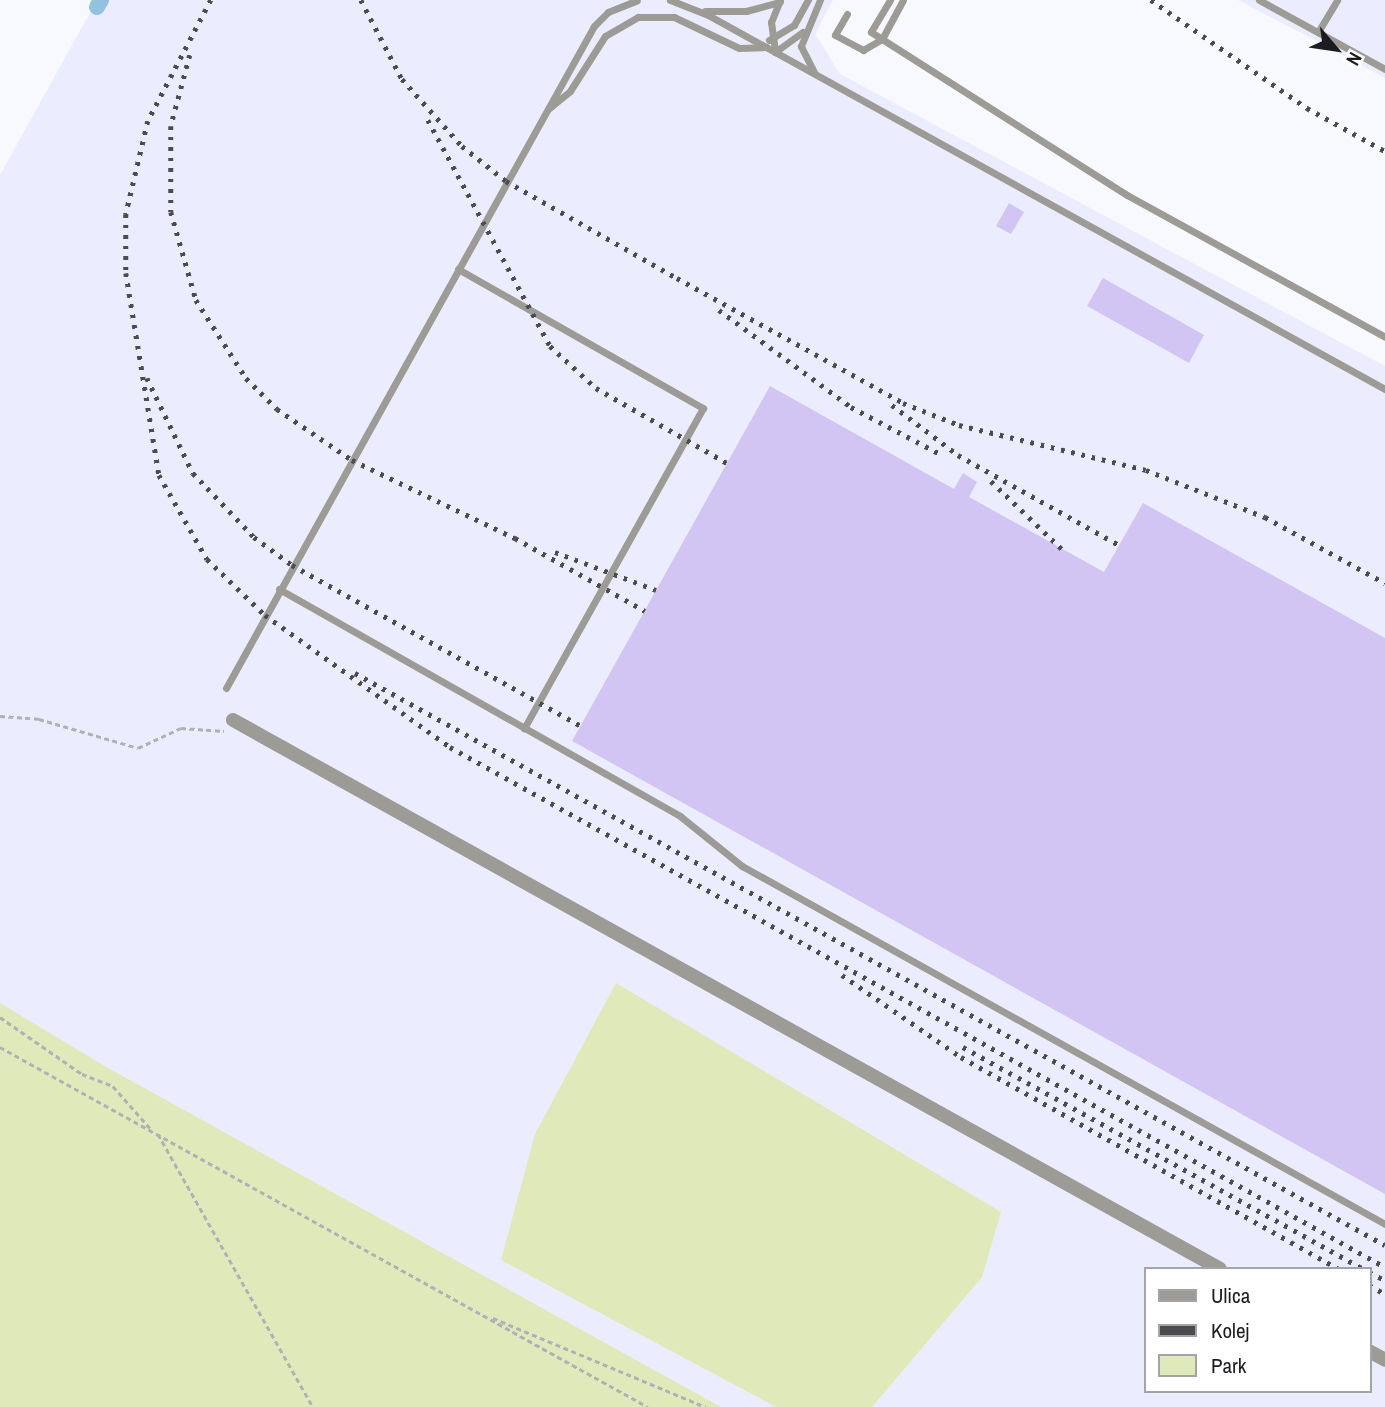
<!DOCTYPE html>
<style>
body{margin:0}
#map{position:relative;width:1385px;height:1407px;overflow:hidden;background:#f8f8ff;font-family:"Archivo Narrow",sans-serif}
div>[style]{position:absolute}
.built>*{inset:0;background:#ececff}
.green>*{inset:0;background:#e0e9b9}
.canal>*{height:16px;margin:-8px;padding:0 8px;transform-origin:8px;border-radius:8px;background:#93c2df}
.building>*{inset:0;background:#d3c5f3}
.path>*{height:2.5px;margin-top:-1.25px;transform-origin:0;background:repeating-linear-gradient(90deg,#b0b0b6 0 5px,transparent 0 8.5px)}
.service>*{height:7px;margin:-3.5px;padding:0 3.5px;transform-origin:3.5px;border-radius:3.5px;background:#9d9b96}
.minor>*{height:14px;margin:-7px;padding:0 7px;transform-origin:7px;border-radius:7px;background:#9d9b96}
.rail>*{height:4.5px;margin-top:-2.25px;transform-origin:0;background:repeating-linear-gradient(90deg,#4b4b50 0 3.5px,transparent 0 10.5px)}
span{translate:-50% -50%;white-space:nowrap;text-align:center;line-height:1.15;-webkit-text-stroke:6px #fff;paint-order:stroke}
.legend{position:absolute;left:1144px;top:1267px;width:228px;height:126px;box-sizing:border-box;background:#fff;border:2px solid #a4a4a6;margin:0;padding:9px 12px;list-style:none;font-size:21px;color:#1c1c20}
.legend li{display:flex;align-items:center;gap:14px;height:35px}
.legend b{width:35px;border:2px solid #a4a4a6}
.north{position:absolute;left:1301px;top:14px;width:70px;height:70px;-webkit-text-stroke:5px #fff;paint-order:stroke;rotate:119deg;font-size:19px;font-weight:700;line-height:28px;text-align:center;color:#1c1c20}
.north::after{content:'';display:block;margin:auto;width:24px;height:32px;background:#1c1c20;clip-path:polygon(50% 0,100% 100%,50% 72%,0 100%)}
</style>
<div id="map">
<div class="built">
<i style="clip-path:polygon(evenodd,97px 0,833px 0,815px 34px,840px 74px,1385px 366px,1385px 1407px,677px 1407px,0 1029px,0 175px,97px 0,1145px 1269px,1369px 1269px,1369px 1391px,1145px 1391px,1145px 1269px)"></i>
<i style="clip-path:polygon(1238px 0,1385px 0,1385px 78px,1313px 39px)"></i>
</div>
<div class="green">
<i style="clip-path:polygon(616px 983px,1001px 1212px,982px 1277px,872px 1407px,776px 1407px,501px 1260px,535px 1134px)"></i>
<i style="clip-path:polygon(0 1003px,108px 1068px,721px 1407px,0 1407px)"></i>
</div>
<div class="canal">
<i style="left:97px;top:7px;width:8px;rotate:-60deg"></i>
</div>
<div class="building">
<i style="clip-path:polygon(1009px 203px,1024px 212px,1011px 234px,996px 226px)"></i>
<i style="clip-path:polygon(1103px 278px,1204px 335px,1189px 363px,1087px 306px)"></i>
<i style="clip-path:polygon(770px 386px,954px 489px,963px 473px,977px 482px,969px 497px,1104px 572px,1143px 503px,1385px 638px,1385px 1194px,572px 741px)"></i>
</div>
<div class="path">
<i style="left:0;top:716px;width:39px;rotate:4deg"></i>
<i style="left:39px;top:719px;width:103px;rotate:16.3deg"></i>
<i style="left:138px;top:748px;width:47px;rotate:-24.9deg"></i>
<i style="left:181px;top:728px;width:43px;rotate:4deg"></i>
<i style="left:0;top:1017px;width:100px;rotate:34.8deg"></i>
<i style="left:82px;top:1074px;width:33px;rotate:21deg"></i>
<i style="left:113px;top:1086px;width:56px;rotate:48.6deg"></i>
<i style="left:0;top:1047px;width:741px;rotate:29.05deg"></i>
<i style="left:158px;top:1134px;width:314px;rotate:60.4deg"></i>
<i style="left:493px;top:1318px;width:231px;rotate:22.7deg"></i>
</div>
<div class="service">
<i style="left:670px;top:0;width:41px;rotate:21.5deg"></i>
<i style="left:708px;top:15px;width:773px;rotate:28.92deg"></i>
<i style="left:780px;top:0;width:24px;rotate:112deg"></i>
<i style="left:771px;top:22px;width:30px;rotate:82deg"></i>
<i style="left:775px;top:52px;width:34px;rotate:-36deg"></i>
<i style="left:890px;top:0;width:37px;rotate:121deg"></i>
<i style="left:871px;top:32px;width:303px;rotate:32.5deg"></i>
<i style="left:1127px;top:195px;width:294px;rotate:28.8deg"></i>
<i style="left:1259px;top:0;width:144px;rotate:28.7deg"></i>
<i style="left:705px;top:11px;width:41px"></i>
<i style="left:746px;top:11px;width:35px;rotate:-15deg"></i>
<i style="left:847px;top:14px;width:24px;rotate:120deg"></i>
<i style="left:835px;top:35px;width:32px;rotate:28deg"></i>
<i style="left:863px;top:50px;width:22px;rotate:-30deg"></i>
<i style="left:882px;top:39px;width:44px;rotate:-61.7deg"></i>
<i style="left:1318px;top:32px;width:37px;rotate:-59deg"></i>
<i style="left:769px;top:40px;width:29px;rotate:-31deg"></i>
<i style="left:794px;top:25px;width:29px;rotate:-61deg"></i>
<i style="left:814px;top:72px;width:29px;rotate:-117deg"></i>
<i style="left:801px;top:46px;width:50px;rotate:-67.6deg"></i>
<i style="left:548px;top:109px;width:28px;rotate:-39deg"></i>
<i style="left:570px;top:91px;width:65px;rotate:-57.5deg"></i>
<i style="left:605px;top:36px;width:38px;rotate:-30deg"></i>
<i style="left:638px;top:17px;width:36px"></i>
<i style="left:674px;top:17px;width:72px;rotate:25.5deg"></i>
<i style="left:739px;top:48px;width:27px;rotate:-2deg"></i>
<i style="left:458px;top:269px;width:282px;rotate:29.6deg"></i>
<i style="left:703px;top:408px;width:367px;rotate:119.2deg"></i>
<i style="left:279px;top:589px;width:461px;rotate:29.5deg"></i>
<i style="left:680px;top:816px;width:80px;rotate:38.9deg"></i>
<i style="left:742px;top:866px;width:736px;rotate:29.11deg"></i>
<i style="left:226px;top:688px;width:757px;rotate:-60.93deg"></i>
<i style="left:594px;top:26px;width:20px;rotate:-45deg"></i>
<i style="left:608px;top:12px;width:31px;rotate:-22deg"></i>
</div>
<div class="minor">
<i style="left:233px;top:720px;width:1129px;rotate:29.08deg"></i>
<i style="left:1369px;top:1351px;width:18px;rotate:29deg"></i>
</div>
<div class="rail">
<i style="left:211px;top:0;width:136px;rotate:117.5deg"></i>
<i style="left:148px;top:121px;width:96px;rotate:103.3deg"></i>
<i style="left:126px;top:214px;width:59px;rotate:90deg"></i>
<i style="left:126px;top:273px;width:205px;rotate:80.7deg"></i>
<i style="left:159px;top:475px;width:97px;rotate:60.3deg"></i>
<i style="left:207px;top:559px;width:81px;rotate:44deg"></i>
<i style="left:265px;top:615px;width:227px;rotate:35.5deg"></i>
<i style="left:450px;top:747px;width:1070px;rotate:29.08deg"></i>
<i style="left:361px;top:0;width:89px;rotate:62.6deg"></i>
<i style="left:402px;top:79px;width:90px;rotate:48.2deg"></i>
<i style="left:462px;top:146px;width:56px;rotate:38.5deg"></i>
<i style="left:506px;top:181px;width:197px;rotate:29.6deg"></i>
<i style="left:677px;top:278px;width:258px;rotate:28.9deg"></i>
<i style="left:903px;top:403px;width:60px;rotate:21.4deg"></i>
<i style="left:959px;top:425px;width:192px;rotate:13.5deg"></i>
<i style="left:1146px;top:470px;width:128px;rotate:21.6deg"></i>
<i style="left:1265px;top:517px;width:137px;rotate:28.8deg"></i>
<i style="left:1151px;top:0;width:190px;rotate:34.7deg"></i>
<i style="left:1307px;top:108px;width:89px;rotate:28.9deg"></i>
<i style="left:190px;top:55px;width:73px;rotate:105deg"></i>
<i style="left:171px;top:126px;width:86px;rotate:90deg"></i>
<i style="left:171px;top:212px;width:91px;rotate:74.1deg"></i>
<i style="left:196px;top:300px;width:93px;rotate:57.3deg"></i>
<i style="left:246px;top:378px;width:44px;rotate:45deg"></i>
<i style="left:277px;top:409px;width:91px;rotate:34.2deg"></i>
<i style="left:352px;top:460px;width:181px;rotate:25.6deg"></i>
<i style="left:515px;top:538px;width:149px;rotate:29.3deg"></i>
<i style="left:428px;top:120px;width:257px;rotate:61.6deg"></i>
<i style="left:550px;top:346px;width:62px;rotate:42.4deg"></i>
<i style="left:596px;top:388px;width:151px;rotate:29.8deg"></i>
<i style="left:719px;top:310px;width:164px;rotate:36.3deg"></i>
<i style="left:851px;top:407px;width:103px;rotate:27.8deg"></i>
<i style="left:147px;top:378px;width:106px;rotate:64.2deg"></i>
<i style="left:193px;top:473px;width:88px;rotate:46.4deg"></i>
<i style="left:254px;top:537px;width:47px;rotate:36.4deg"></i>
<i style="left:292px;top:565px;width:331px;rotate:29.1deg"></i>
<i style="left:892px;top:405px;width:83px;rotate:37.1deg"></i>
<i style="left:958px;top:455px;width:184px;rotate:29.2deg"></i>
<i style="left:991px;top:481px;width:98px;rotate:43.8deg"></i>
<i style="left:555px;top:552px;width:108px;rotate:20.6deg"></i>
<i style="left:355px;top:673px;width:1178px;rotate:29.05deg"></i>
<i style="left:842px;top:975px;width:145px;rotate:34.6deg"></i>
<i style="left:961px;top:1057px;width:433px;rotate:29.3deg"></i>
<i style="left:963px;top:1047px;width:458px;rotate:29deg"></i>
<i style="left:1369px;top:1272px;width:18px;rotate:27deg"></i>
<i style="left:1369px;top:1285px;width:18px;rotate:29deg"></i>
</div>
<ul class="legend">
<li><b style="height:9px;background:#9d9b96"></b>Ulica</li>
<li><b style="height:9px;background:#4b4b50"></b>Kolej</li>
<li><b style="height:19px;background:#e0e9b9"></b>Park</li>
</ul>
<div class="north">N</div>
</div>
